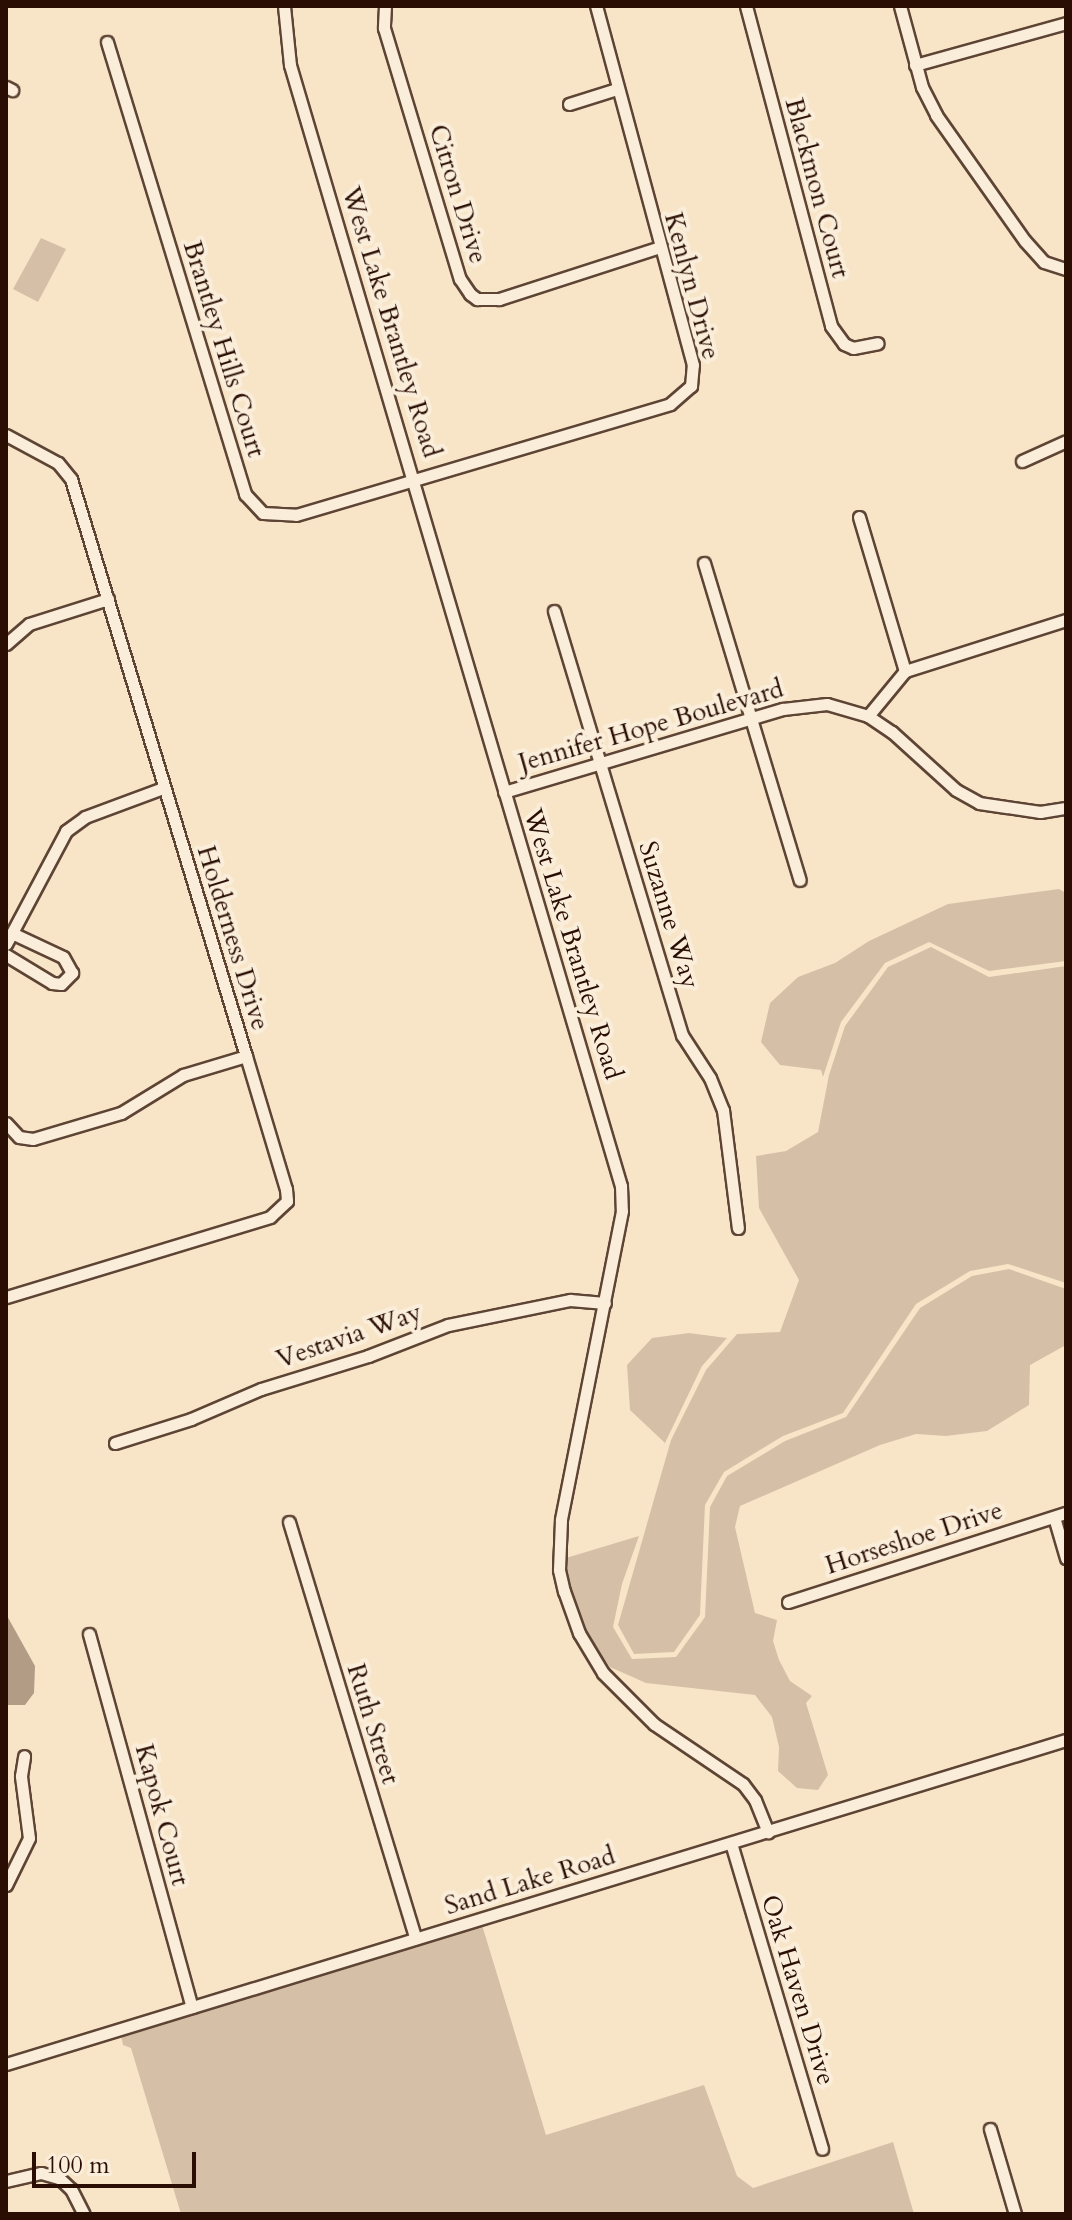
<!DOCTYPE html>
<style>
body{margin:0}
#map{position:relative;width:1072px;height:2220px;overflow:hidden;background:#f8e5c8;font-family:Cardo,serif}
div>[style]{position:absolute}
.green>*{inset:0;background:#d5c0a7}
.water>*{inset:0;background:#b29c85}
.roads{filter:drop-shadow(2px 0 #5e4434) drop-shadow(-2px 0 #5e4434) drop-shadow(0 2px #5e4434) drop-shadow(0 -2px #5e4434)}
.minor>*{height:11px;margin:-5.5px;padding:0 5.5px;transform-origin:5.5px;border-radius:5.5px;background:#faeedb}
span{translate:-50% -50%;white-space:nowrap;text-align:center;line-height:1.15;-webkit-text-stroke:8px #faeedb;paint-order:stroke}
.street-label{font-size:26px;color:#2a0e03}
.frame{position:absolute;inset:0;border:8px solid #2a0e03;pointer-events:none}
.scale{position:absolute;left:32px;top:2152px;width:164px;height:36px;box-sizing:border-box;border:4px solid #2a0e03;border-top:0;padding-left:10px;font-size:24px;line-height:28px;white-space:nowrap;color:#2a0e03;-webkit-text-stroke:6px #faeedb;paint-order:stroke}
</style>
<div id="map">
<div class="green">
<i style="clip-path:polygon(41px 238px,66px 249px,38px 302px,13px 289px)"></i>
<i style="clip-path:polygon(1059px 889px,1066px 893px,1066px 961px,989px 971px,929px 942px,885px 963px,841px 1022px,823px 1077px,821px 1070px,780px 1065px,761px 1042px,770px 1003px,798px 977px,835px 963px,869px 941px,948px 904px)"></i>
<i style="clip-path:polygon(931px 947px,989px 977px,1066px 966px,1066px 1283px,1008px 1264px,970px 1271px,916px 1304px,843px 1413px,783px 1436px,724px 1472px,705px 1505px,700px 1615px,674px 1652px,634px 1654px,618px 1625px,671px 1440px,706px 1370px,737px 1334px,780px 1332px,799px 1280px,759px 1208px,756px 1156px,786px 1151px,818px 1132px,829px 1075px,845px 1026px,888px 967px)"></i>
<i style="clip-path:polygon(1009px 1269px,1066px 1289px,1066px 1345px,1030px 1365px,1029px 1405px,987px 1431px,946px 1436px,916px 1434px,880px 1445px,740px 1506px,735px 1527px,755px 1613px,777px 1620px,773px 1641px,779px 1660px,790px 1681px,812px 1696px,806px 1703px,828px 1775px,818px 1790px,797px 1788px,778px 1771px,779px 1747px,772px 1717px,755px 1695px,646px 1683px,610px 1667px,588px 1639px,576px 1612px,566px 1573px,566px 1558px,639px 1536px,622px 1584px,613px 1627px,632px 1659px,676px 1657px,705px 1617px,710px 1507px,727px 1476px,785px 1441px,846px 1417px,920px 1308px,972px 1276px)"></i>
<i style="clip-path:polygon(689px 1333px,727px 1338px,702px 1366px,665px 1443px,630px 1410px,627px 1365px,652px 1338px)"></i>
<i style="clip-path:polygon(482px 1925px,546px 2135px,704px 2085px,737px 2176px,753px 2188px,893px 2142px,914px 2214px,181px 2214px,131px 2048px,123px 2045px,121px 2035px)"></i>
</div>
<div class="water">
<i style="clip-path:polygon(6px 1614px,35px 1666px,34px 1693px,25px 1705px,6px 1705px)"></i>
</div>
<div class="roads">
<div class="minor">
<i style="left:284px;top:6px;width:59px;rotate:84.2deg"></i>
<i style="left:290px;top:65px;width:1169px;rotate:73.55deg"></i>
<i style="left:621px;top:1186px;width:25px;rotate:88deg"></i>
<i style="left:622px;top:1211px;width:315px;rotate:101.2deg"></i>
<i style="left:561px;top:1520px;width:50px;rotate:92.3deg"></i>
<i style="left:559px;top:1570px;width:22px;rotate:77deg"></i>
<i style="left:564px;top:1591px;width:45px;rotate:70.3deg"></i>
<i style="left:579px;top:1633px;width:47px;rotate:59deg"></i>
<i style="left:603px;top:1673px;width:72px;rotate:45deg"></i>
<i style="left:654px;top:1724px;width:107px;rotate:34deg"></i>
<i style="left:743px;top:1784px;width:20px;rotate:53deg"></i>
<i style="left:755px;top:1800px;width:35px;rotate:68deg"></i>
<i style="left:385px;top:6px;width:22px;rotate:93deg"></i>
<i style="left:384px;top:28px;width:262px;rotate:73.2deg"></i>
<i style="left:460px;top:279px;width:18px;rotate:56deg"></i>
<i style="left:470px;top:294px;width:9px;rotate:36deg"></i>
<i style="left:477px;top:299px;width:22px"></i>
<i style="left:499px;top:299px;width:169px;rotate:-17.9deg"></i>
<i style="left:746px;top:6px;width:331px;rotate:75.1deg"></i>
<i style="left:831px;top:326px;width:22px;rotate:54deg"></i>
<i style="left:844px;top:344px;width:10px;rotate:24deg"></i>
<i style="left:853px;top:348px;width:25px;rotate:-11deg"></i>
<i style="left:900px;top:6px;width:84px;rotate:74.8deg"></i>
<i style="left:922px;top:87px;width:31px;rotate:63deg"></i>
<i style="left:936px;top:115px;width:154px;rotate:54.8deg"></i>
<i style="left:1025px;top:241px;width:28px;rotate:48deg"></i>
<i style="left:1044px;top:262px;width:23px;rotate:18deg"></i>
<i style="left:107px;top:42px;width:473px;rotate:73deg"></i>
<i style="left:245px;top:494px;width:26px;rotate:47deg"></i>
<i style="left:263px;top:513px;width:33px;rotate:3deg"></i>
<i style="left:296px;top:515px;width:390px;rotate:-16.5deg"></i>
<i style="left:670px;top:404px;width:28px;rotate:-41deg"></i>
<i style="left:691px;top:386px;width:21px;rotate:-85deg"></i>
<i style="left:693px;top:365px;width:372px;rotate:-105.1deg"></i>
<i style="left:915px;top:65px;width:157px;rotate:-15.5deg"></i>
<i style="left:6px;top:87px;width:7px;rotate:27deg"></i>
<i style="left:569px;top:104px;width:50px;rotate:-17.4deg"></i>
<i style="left:6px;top:435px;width:59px;rotate:28.3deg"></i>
<i style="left:58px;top:463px;width:21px;rotate:51deg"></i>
<i style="left:71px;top:479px;width:603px;rotate:73.13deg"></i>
<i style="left:246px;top:1056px;width:139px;rotate:73.3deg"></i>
<i style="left:286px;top:1189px;width:12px;rotate:85deg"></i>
<i style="left:287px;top:1201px;width:23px;rotate:137deg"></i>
<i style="left:270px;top:1217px;width:276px;rotate:163.1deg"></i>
<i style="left:1022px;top:461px;width:48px;rotate:-24.4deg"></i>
<i style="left:859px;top:517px;width:161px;rotate:73.4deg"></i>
<i style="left:704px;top:563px;width:331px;rotate:73.2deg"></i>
<i style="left:554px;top:611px;width:443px;rotate:73.2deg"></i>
<i style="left:682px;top:1035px;width:51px;rotate:56.9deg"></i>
<i style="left:710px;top:1078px;width:35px;rotate:68deg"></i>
<i style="left:723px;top:1110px;width:119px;rotate:82.8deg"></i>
<i style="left:6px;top:644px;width:30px;rotate:-41deg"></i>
<i style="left:29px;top:624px;width:83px;rotate:-17.6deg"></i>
<i style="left:868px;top:716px;width:58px;rotate:-50.6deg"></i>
<i style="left:905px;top:671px;width:169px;rotate:-17.6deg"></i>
<i style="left:504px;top:792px;width:291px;rotate:-16.6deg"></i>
<i style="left:783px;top:709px;width:44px;rotate:-6.5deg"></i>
<i style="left:827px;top:704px;width:43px;rotate:16.3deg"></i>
<i style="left:868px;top:716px;width:29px;rotate:34deg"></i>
<i style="left:892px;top:732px;width:86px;rotate:42.2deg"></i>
<i style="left:956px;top:790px;width:26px;rotate:29deg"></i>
<i style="left:979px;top:803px;width:62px;rotate:8.4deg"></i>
<i style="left:1040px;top:812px;width:26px;rotate:-9deg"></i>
<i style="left:6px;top:944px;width:128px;rotate:-62deg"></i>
<i style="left:66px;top:831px;width:24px;rotate:-36deg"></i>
<i style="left:85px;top:817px;width:83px;rotate:-20.4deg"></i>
<i style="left:6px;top:955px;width:54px;rotate:31.3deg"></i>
<i style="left:52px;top:983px;width:9px;rotate:6deg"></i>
<i style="left:61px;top:984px;width:16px;rotate:-45deg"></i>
<i style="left:72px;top:973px;width:18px;rotate:-119deg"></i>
<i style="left:63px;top:957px;width:56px;rotate:-154.8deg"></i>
<i style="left:6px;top:1123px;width:19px;rotate:47deg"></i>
<i style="left:19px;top:1137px;width:14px;rotate:8deg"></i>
<i style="left:33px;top:1139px;width:92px;rotate:-16.5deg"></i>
<i style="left:121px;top:1113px;width:73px;rotate:-31.5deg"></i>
<i style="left:183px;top:1075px;width:66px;rotate:-16.8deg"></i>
<i style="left:115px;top:1443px;width:80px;rotate:-17.5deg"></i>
<i style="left:191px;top:1419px;width:76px;rotate:-23.2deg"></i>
<i style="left:261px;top:1389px;width:112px;rotate:-17.1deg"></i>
<i style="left:368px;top:1356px;width:86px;rotate:-21.2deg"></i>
<i style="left:448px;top:1325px;width:125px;rotate:-11.6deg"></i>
<i style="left:570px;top:1300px;width:35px;rotate:5deg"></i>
<i style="left:1054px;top:1517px;width:43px;rotate:73.7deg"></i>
<i style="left:289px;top:1522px;width:435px;rotate:73.1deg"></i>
<i style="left:788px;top:1602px;width:292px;rotate:-17.8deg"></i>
<i style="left:89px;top:1634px;width:387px;rotate:74.6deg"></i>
<i style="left:731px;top:1843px;width:319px;rotate:73.4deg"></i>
<i style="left:6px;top:1885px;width:52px;rotate:-63.9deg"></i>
<i style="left:29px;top:1838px;width:63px;rotate:-97.4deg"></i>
<i style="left:21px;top:1776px;width:20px;rotate:-81deg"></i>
<i style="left:6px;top:2064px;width:1108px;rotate:-17deg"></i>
<i style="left:990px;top:2129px;width:89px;rotate:73.6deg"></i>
<i style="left:6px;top:2181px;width:36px;rotate:-13deg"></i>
<i style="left:41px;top:2173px;width:19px;rotate:16deg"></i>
<i style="left:59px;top:2178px;width:16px;rotate:43deg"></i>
<i style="left:71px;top:2189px;width:28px;rotate:63deg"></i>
</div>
</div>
<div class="street-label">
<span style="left:817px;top:188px;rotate:75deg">Blackmon Court</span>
<span style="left:458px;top:194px;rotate:73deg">Citron Drive</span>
<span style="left:692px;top:286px;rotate:75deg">Kenlyn Drive</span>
<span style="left:391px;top:322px;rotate:73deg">West Lake Brantley Road</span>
<span style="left:224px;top:349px;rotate:73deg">Brantley Hills Court</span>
<span style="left:651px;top:726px;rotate:-16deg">Jennifer Hope Boulevard</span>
<span style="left:669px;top:915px;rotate:73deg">Suzanne Way</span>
<span style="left:233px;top:938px;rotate:73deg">Holderness Drive</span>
<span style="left:573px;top:944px;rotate:73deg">West Lake Brantley Road</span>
<span style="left:349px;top:1336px;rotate:-19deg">Vestavia Way</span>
<span style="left:914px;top:1538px;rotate:-18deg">Horseshoe Drive</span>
<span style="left:373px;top:1724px;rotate:73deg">Ruth Street</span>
<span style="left:162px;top:1815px;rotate:75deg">Kapok Court</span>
<span style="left:530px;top:1881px;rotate:-17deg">Sand Lake Road</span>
<span style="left:798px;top:1990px;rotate:73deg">Oak Haven Drive</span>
</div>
<div class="frame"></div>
<div class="scale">100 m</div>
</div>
